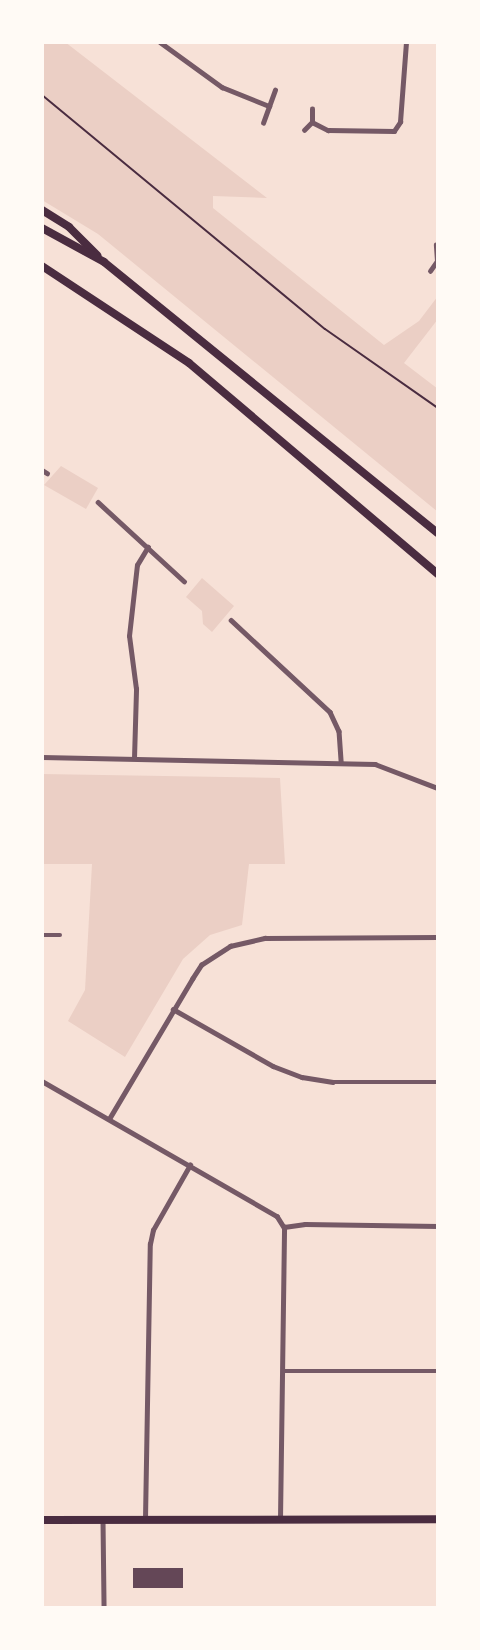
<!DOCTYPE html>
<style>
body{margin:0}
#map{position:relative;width:480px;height:1650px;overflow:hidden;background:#f7e1d7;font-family:"Exo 2",sans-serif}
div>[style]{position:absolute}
.green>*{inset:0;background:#ebcfc5}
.building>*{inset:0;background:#644757}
.path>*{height:2px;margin:-1px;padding:0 1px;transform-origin:1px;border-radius:1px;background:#4a2c40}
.minor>*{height:4.5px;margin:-2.25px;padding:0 2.25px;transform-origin:2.25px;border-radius:2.25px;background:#755966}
.primary>*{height:8px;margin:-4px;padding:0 4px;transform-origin:4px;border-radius:4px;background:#4a2c40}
.motorway>*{height:8px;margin:-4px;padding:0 4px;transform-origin:4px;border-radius:4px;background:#4a2c40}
span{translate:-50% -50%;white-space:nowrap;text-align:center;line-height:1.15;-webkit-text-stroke:5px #fffaf5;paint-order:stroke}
.frame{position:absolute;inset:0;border:44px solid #fffaf5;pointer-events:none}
</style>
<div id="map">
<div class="green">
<i style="clip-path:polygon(42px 42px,65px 42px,267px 198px,213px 196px,213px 208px,384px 345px,419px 321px,438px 296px,438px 319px,404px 363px,438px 389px,438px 512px,98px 234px,42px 200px)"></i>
<i style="clip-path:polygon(61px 466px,98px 488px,86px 509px,44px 485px)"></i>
<i style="clip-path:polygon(202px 578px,234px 606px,212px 632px,203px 624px,202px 611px,186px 597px)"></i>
<i style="clip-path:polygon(42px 774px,280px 778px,285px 864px,249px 864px,242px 925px,210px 935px,183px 959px,125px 1057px,68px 1021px,85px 990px,92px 864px,42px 864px)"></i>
</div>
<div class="building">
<i style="clip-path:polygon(133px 1568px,183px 1568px,183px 1588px,133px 1588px)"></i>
</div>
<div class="path">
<i style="left:42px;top:95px;width:367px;rotate:39.6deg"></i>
<i style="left:325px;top:329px;width:138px;rotate:35deg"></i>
</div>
<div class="minor">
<i style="left:160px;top:42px;width:77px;rotate:36deg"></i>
<i style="left:222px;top:87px;width:51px;rotate:22deg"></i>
<i style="left:312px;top:122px;width:18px;rotate:27deg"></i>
<i style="left:328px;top:130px;width:66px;rotate:0.9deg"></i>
<i style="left:394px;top:131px;width:11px;rotate:-56deg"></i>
<i style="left:400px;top:122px;width:80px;rotate:-85.7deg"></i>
<i style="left:263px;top:123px;width:35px;rotate:-70deg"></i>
<i style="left:304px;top:130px;width:11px;rotate:-45deg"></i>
<i style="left:312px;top:122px;width:13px;rotate:-90deg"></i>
<i style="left:430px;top:271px;width:12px;rotate:-55deg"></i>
<i style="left:437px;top:261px;width:16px;rotate:-94deg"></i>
<i style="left:42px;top:470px;width:6px;rotate:31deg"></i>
<i style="left:98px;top:502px;width:117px;rotate:42.6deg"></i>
<i style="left:231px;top:620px;width:135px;rotate:42.9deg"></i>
<i style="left:330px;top:712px;width:21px;rotate:65deg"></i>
<i style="left:339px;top:731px;width:31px;rotate:86deg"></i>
<i style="left:42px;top:757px;width:333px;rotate:1.2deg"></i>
<i style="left:375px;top:764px;width:67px;rotate:20.9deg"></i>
<i style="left:134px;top:758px;width:69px;rotate:-88.3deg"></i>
<i style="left:136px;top:689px;width:53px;rotate:-97.5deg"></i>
<i style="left:129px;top:636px;width:71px;rotate:-83.6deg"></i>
<i style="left:137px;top:565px;width:21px;rotate:-59deg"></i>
<i style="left:42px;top:935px;width:18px"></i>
<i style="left:173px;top:1009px;width:115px;rotate:29.7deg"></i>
<i style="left:273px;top:1066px;width:31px;rotate:21deg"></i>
<i style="left:302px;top:1077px;width:31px;rotate:9deg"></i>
<i style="left:333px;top:1082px;width:105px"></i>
<i style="left:42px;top:1081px;width:271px;rotate:29.9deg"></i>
<i style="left:277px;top:1216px;width:13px;rotate:58deg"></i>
<i style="left:284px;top:1227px;width:21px;rotate:-8deg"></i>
<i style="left:305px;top:1224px;width:133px;rotate:0.9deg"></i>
<i style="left:109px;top:1119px;width:163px;rotate:-59.3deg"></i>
<i style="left:192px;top:979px;width:17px;rotate:-57deg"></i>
<i style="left:201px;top:965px;width:35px;rotate:-33deg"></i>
<i style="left:230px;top:946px;width:36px;rotate:-13deg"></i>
<i style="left:265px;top:938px;width:173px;rotate:-0.3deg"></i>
<i style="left:283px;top:1371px;width:155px"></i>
<i style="left:145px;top:1519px;width:275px;rotate:-89deg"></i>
<i style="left:150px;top:1244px;width:14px;rotate:-78deg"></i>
<i style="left:153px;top:1230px;width:75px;rotate:-60.4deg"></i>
<i style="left:280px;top:1519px;width:292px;rotate:-89.2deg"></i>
<i style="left:103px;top:1520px;width:88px;rotate:89.3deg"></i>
</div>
<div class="primary">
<i style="left:42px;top:1520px;width:396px;rotate:-0.1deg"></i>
</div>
<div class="motorway">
<i style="left:42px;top:210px;width:32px;rotate:32deg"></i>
<i style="left:69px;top:227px;width:40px;rotate:45deg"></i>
<i style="left:42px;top:228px;width:71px;rotate:28.7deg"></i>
<i style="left:104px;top:262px;width:430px;rotate:39.1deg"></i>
<i style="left:42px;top:266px;width:176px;rotate:33.4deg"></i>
<i style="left:189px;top:363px;width:326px;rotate:40.3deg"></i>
</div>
<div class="frame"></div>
</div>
